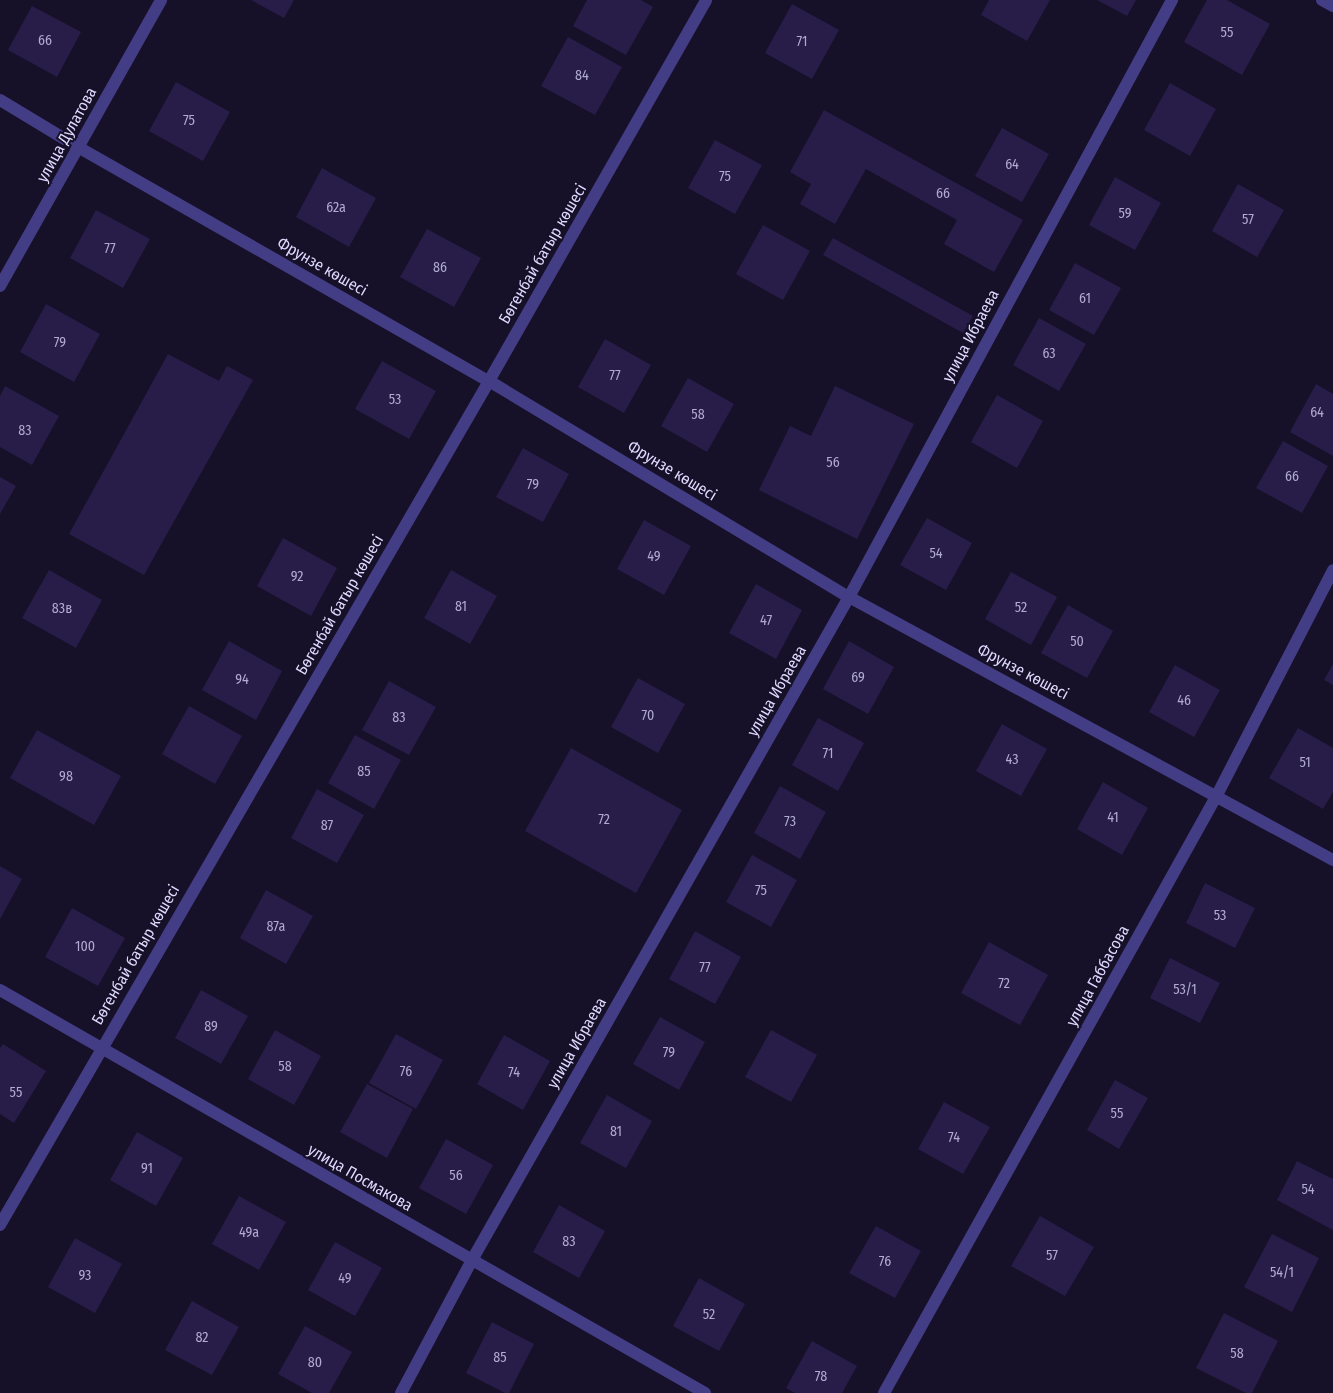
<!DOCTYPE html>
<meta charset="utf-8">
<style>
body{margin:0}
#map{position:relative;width:1333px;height:1393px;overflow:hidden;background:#161128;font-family:"Fira Sans Condensed",sans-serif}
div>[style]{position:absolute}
.building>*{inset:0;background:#281d49}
.street>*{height:12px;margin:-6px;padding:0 6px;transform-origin:6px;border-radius:6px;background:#433d86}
span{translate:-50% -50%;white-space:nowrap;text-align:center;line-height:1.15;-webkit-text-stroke:4px #161128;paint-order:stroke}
.number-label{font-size:14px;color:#b1aad1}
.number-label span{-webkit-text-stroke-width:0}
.street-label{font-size:16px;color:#dfd9fe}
</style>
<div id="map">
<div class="building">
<i style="clip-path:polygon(251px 0,294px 0,284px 18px)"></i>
<i style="clip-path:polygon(587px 0,641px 0,653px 7px,626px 55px,573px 26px)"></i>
<i style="clip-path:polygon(989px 0,1050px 0,1027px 41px,981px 15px)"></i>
<i style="clip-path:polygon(1097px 0,1136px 0,1127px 16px)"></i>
<i style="clip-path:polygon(1207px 0,1227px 0,1270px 24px,1242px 75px,1184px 42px)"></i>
<i style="clip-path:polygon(792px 4px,839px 30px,812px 79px,765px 53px)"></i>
<i style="clip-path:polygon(32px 6px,81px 32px,57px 77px,8px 50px)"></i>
<i style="clip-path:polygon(568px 37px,622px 67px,595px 115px,541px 86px)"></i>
<i style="clip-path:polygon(176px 82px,230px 112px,203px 161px,149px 131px)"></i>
<i style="clip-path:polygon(1170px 83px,1216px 109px,1190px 156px,1144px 130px)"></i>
<i style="clip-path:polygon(824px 110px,1023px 220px,994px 272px,944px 244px,957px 220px,866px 169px,835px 224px,800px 204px,811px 184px,790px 172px)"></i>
<i style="clip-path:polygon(1002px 128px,1049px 154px,1022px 202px,975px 176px)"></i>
<i style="clip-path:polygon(715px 140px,762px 165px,735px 214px,688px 188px)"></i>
<i style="clip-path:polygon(322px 168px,376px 198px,349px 247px,296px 217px)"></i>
<i style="clip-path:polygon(1115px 177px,1161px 203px,1135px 250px,1089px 225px)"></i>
<i style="clip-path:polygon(1238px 184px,1284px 210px,1257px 257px,1212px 231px)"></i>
<i style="clip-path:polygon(96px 210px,150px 239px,123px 288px,70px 258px)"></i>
<i style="clip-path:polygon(763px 225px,810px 251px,783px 300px,736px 274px)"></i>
<i style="clip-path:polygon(427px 229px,481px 258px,454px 307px,400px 277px)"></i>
<i style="clip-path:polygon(833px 238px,973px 316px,963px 333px,823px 255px)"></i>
<i style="clip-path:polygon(1075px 263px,1121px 288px,1094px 335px,1049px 310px)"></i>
<i style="clip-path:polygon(46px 304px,100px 334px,74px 382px,20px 352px)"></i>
<i style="clip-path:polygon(1039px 318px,1086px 344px,1059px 391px,1013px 365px)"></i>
<i style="clip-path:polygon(605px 339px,651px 365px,624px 413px,578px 387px)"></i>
<i style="clip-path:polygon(168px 354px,219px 381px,227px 366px,253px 380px,144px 575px,69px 534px)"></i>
<i style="clip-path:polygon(382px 361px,436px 391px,409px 439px,355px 409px)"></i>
<i style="clip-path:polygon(688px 378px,734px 404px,707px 452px,661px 426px)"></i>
<i style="clip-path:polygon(1316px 384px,1333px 394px,1333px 456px,1290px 432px)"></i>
<i style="clip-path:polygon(5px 386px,59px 416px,32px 465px,0 447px,0 396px)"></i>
<i style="clip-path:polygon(835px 386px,914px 424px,857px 539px,759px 490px,790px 426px,811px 436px)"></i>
<i style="clip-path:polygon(997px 395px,1043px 421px,1017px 468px,971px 442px)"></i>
<i style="clip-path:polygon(1283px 441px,1328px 466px,1302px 513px,1256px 488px)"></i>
<i style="clip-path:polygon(523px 448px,569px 474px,543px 522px,496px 497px)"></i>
<i style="clip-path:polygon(0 477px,16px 486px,0 514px)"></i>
<i style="clip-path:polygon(927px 518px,972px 543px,946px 590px,900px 565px)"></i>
<i style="clip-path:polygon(644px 520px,691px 546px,664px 595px,617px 569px)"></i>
<i style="clip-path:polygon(283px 538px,337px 568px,311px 616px,257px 586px)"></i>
<i style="clip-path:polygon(49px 570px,102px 600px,76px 648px,22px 618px)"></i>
<i style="clip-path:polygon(451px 570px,497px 596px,470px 644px,424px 618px)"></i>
<i style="clip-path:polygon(1011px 572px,1057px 597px,1031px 645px,985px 619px)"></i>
<i style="clip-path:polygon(756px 584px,802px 610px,776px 659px,729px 633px)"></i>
<i style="clip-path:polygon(1068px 605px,1113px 631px,1087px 678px,1041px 653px)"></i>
<i style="clip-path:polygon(229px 641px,282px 671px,256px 720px,202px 690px)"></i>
<i style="clip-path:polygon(849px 641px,894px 667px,868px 714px,823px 689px)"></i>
<i style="clip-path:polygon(1333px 664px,1333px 685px,1324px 680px)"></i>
<i style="clip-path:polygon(1175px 665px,1220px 690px,1194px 737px,1149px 712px)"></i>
<i style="clip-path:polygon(638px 678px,685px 704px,658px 753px,611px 727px)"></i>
<i style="clip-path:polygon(389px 681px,436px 707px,409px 755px,362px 730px)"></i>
<i style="clip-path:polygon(189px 706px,242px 736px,215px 784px,162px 754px)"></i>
<i style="clip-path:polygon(818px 718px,864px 743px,838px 791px,792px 765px)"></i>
<i style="clip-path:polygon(1002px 724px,1047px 749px,1021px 796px,976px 771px)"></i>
<i style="clip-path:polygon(1298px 728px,1333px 748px,1333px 792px,1323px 809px,1269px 778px)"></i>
<i style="clip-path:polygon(37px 730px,121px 776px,94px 825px,10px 778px)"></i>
<i style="clip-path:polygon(355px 735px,401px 760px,374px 809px,328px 783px)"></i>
<i style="clip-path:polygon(571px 748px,682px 810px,636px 893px,525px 831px)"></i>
<i style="clip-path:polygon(1103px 782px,1148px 808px,1122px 855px,1077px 829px)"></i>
<i style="clip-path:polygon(780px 786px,826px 812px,800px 859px,754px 833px)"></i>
<i style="clip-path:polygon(317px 789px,364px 815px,337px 863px,291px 838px)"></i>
<i style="clip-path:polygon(752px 855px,797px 880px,771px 927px,726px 902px)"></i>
<i style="clip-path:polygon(0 866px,22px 879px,0 919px)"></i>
<i style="clip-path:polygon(1205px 883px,1255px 908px,1235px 948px,1186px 923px)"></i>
<i style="clip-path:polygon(266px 890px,313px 916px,286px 964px,240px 938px)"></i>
<i style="clip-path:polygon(72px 908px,125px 938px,98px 986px,45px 957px)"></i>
<i style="clip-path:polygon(695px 931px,741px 957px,715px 1004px,669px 979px)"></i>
<i style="clip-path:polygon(989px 942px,1048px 975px,1020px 1025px,961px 993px)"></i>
<i style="clip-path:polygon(1170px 958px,1220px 983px,1200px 1023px,1150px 998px)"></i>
<i style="clip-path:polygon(201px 990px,248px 1016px,221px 1064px,175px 1038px)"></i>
<i style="clip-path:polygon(660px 1017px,705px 1042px,679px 1090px,633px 1064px)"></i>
<i style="clip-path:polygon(275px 1030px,321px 1056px,294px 1105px,248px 1079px)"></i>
<i style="clip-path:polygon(771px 1030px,817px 1055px,791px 1102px,745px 1077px)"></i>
<i style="clip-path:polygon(396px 1034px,443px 1060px,416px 1109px,369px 1083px)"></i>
<i style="clip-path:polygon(504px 1035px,550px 1061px,523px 1110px,477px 1084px)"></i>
<i style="clip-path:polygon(3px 1044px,46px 1071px,14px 1123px,0 1114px,0 1048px)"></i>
<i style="clip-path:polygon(1115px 1080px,1148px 1098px,1119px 1149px,1087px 1130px)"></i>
<i style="clip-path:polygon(367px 1084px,413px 1109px,387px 1158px,340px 1132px)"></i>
<i style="clip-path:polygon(607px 1095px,652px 1121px,626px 1168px,580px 1143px)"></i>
<i style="clip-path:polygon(944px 1102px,990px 1127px,963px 1174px,918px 1149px)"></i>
<i style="clip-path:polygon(137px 1132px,183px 1158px,156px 1206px,110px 1180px)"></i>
<i style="clip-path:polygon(446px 1139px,493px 1165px,466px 1214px,419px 1188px)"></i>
<i style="clip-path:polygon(1297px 1161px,1333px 1179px,1333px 1230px,1277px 1200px)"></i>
<i style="clip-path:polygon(239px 1196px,286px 1222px,259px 1270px,212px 1244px)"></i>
<i style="clip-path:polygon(559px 1205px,605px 1231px,579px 1278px,533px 1252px)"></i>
<i style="clip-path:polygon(1040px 1216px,1094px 1247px,1065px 1296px,1011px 1266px)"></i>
<i style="clip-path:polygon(876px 1226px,921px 1251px,895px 1298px,849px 1273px)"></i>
<i style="clip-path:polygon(1272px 1234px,1319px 1258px,1292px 1312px,1244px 1287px)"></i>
<i style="clip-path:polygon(75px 1238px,122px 1264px,95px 1313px,48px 1287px)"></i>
<i style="clip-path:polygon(335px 1242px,382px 1268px,355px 1316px,308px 1290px)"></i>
<i style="clip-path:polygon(699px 1278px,745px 1304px,719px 1351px,673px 1326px)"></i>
<i style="clip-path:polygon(192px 1301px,239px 1327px,212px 1375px,165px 1350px)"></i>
<i style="clip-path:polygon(1224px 1313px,1278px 1341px,1252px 1393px,1246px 1393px,1196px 1368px)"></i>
<i style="clip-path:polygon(492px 1322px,534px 1344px,509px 1393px,505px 1393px,466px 1373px)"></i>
<i style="clip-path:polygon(305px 1326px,352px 1352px,329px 1393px,312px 1393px,278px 1374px)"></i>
<i style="clip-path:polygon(812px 1341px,857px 1366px,842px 1393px,795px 1393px,786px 1388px)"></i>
</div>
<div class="street">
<i style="left:1322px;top:0;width:13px;rotate:29deg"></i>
<i style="left:0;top:100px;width:91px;rotate:31.1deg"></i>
<i style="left:78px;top:147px;width:473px;rotate:29.7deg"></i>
<i style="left:489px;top:381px;width:420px;rotate:31deg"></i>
<i style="left:849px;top:597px;width:551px;rotate:28.52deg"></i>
<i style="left:0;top:286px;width:328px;rotate:-60.6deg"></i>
<i style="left:0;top:990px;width:812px;rotate:29.75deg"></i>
<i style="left:0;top:1225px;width:975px;rotate:-59.91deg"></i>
<i style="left:489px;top:381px;width:438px;rotate:-60.3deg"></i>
<i style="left:401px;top:1393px;width:151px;rotate:-61.9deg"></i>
<i style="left:472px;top:1260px;width:763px;rotate:-60.38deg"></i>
<i style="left:849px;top:597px;width:679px;rotate:-61.58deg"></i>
<i style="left:884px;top:1393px;width:684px;rotate:-60.89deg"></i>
<i style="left:1217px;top:795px;width:253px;rotate:-62.7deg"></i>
</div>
<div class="number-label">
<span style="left:1227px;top:33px">55</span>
<span style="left:45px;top:41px">66</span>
<span style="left:802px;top:42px">71</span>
<span style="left:582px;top:76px">84</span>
<span style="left:189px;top:121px">75</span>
<span style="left:1012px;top:165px">64</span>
<span style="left:725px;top:177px">75</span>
<span style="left:943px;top:194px">66</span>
<span style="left:336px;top:208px">62а</span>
<span style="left:1125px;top:214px">59</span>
<span style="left:1248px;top:220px">57</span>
<span style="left:110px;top:249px">77</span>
<span style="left:440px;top:268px">86</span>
<span style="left:1085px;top:299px">61</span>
<span style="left:60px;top:343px">79</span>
<span style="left:1049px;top:354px">63</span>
<span style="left:615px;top:376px">77</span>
<span style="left:395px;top:400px">53</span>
<span style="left:1317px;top:413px">64</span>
<span style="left:698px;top:415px">58</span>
<span style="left:25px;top:431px">83</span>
<span style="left:833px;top:463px">56</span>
<span style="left:1292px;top:477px">66</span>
<span style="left:533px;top:485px">79</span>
<span style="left:936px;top:554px">54</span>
<span style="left:654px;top:557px">49</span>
<span style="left:297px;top:577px">92</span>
<span style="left:461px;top:607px">81</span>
<span style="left:1021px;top:608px">52</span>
<span style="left:62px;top:609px">83в</span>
<span style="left:766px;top:621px">47</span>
<span style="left:1077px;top:642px">50</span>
<span style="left:858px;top:678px">69</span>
<span style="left:242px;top:680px">94</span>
<span style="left:1184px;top:701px">46</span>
<span style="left:648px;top:716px">70</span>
<span style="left:399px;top:718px">83</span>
<span style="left:828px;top:754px">71</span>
<span style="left:1012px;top:760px">43</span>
<span style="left:1305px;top:763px">51</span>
<span style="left:364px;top:772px">85</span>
<span style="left:66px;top:777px">98</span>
<span style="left:1113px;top:818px">41</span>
<span style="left:604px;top:820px">72</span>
<span style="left:790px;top:822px">73</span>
<span style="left:327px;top:826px">87</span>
<span style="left:761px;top:891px">75</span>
<span style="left:1220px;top:916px">53</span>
<span style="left:276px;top:927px">87а</span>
<span style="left:85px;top:947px">100</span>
<span style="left:705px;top:968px">77</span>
<span style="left:1004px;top:984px">72</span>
<span style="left:1185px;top:990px">53/1</span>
<span style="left:211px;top:1027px">89</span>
<span style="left:669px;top:1053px">79</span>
<span style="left:285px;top:1067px">58</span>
<span style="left:406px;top:1072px">76</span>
<span style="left:514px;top:1073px">74</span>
<span style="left:16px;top:1093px">55</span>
<span style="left:1117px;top:1114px">55</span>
<span style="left:616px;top:1132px">81</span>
<span style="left:954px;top:1138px">74</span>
<span style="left:147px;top:1169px">91</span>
<span style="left:456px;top:1176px">56</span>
<span style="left:1308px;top:1190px">54</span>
<span style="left:249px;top:1233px">49а</span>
<span style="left:569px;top:1242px">83</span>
<span style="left:1052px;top:1256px">57</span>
<span style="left:885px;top:1262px">76</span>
<span style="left:1282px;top:1273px">54/1</span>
<span style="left:85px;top:1276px">93</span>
<span style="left:345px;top:1279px">49</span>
<span style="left:709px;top:1315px">52</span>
<span style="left:202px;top:1338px">82</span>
<span style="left:1237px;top:1354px">58</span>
<span style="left:500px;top:1358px">85</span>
<span style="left:315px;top:1363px">80</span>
<span style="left:821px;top:1377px">78</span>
</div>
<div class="street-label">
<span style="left:67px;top:135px;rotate:-61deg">улица Дулатова</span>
<span style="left:543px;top:254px;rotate:-60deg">Бөгенбай батыр көшесі</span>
<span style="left:322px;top:267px;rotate:30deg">Фрунзе көшесі</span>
<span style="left:971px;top:336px;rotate:-62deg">улица Ибраева</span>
<span style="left:672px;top:471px;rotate:31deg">Фрунзе көшесі</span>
<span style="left:340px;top:605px;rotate:-60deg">Бөгенбай батыр көшесі</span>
<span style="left:1023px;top:672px;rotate:28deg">Фрунзе көшесі</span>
<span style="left:777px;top:691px;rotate:-60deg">улица Ибраева</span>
<span style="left:136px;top:955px;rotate:-60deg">Бөгенбай батыр көшесі</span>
<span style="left:1098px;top:976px;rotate:-61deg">улица Габбасова</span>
<span style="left:577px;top:1043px;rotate:-60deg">улица Ибраева</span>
<span style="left:360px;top:1178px;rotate:30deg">улица Посмакова</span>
</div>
</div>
